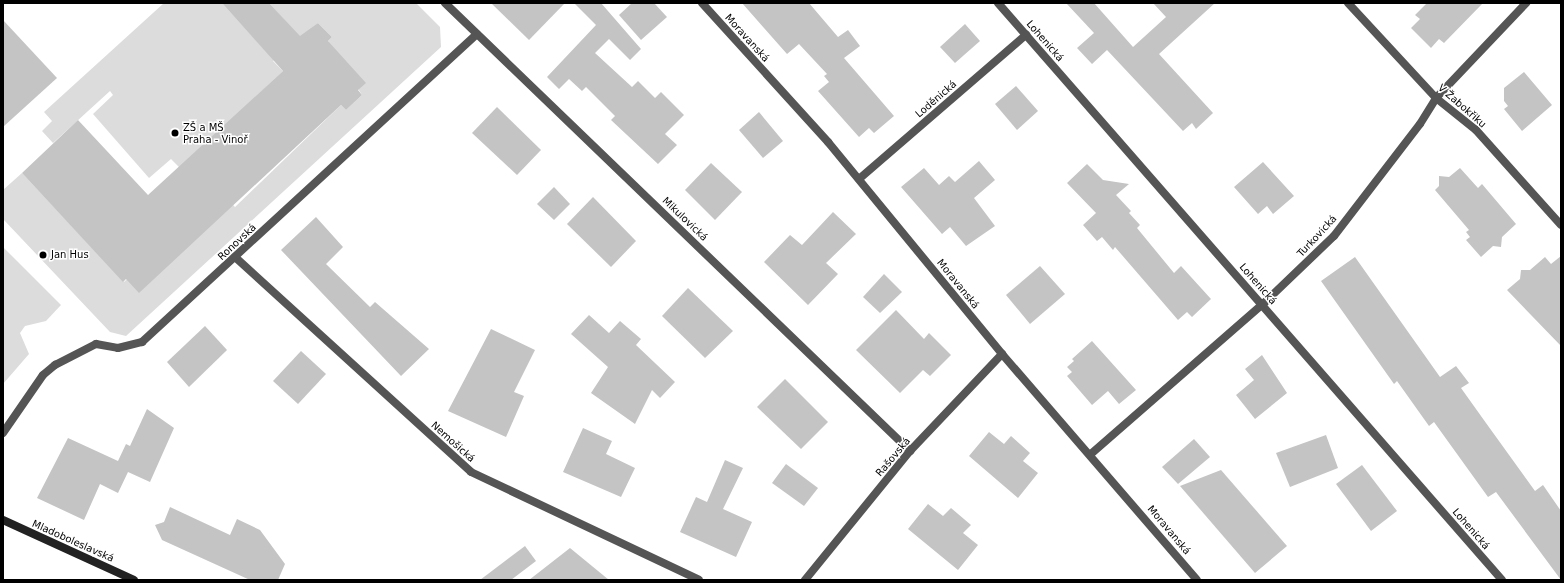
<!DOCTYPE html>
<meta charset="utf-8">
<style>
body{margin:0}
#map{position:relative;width:1564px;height:583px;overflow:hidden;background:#fff;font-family:"DejaVu Sans",sans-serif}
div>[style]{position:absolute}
.green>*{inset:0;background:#dcdcdc}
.building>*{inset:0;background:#c4c4c4}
.minor>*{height:8px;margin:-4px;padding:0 4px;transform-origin:4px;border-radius:4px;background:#555}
.secondary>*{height:8px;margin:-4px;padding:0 4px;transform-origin:4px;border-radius:4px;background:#222}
.dots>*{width:11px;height:11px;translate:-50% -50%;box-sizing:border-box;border:2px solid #fff;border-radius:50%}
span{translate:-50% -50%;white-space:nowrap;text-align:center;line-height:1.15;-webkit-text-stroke:3px #fff;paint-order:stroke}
.street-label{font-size:10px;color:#000}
.poi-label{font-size:10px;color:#000}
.left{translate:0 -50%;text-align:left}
.frame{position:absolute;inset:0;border:4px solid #000;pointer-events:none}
</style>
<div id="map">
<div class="green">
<i style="clip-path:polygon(164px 3px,222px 3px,262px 47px,288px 24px,269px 3px,416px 3px,440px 27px,441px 47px,126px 336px,110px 332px,3px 219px,3px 190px,22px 173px,124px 282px,219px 190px,235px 207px,341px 105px,346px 110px,362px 95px,328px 41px,332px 37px,318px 23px,273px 61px,283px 71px,180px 168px,171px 159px,149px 178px,93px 114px,113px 95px,110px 91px,53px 143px,42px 131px,52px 121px,44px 112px)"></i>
<i style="clip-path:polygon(3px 247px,61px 305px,46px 321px,25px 326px,20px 333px,29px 354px,3px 384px)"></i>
</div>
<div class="building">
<i style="clip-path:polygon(222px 3px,269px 3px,300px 36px,318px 23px,332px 37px,328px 41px,366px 83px,358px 90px,362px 95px,346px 110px,341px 105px,139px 293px,126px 279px,123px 282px,22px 173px,78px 120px,148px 195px,283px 71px)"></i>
<i style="clip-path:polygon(491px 3px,565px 3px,529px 40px)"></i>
<i style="clip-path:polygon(574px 3px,601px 3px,641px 49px,630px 60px,609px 39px,595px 53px,632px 87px,638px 81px,655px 98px,661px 92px,684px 115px,665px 134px,677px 145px,658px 164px,611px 120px,615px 116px,586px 87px,582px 91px,569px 79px,559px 89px,547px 77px,596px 25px)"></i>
<i style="clip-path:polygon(632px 3px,654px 3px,667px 17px,641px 40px,619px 15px)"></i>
<i style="clip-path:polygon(742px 3px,809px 3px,838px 37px,848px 30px,860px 46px,844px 58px,894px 116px,874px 133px,869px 128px,859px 137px,818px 91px,829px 82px,824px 76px,827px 74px,799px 44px,787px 54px)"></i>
<i style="clip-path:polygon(1066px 3px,1094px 3px,1133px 47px,1166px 17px,1153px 3px,1215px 3px,1159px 54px,1213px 113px,1196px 129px,1192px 123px,1183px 131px,1107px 50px,1092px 64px,1077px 48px,1094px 33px)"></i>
<i style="clip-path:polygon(1427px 3px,1483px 3px,1444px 43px,1439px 39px,1431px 48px,1411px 28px,1420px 19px,1415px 15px)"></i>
<i style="clip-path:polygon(3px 20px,57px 78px,3px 127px)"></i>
<i style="clip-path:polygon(965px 24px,980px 41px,955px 63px,940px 47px)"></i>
<i style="clip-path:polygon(1524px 72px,1552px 105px,1522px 131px,1504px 109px,1508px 106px,1504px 101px,1504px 88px)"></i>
<i style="clip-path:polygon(1016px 86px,1038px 111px,1017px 130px,995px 104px)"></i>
<i style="clip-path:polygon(497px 107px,541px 150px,517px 175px,472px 133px)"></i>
<i style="clip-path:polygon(759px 112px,783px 141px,763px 158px,739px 130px)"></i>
<i style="clip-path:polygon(979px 161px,995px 180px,974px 198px,995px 226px,966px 246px,950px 227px,942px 234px,901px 187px,924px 168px,939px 185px,949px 176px,955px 182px)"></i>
<i style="clip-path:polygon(1263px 162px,1294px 196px,1273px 214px,1267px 206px,1258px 214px,1234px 187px)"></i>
<i style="clip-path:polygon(711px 163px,742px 192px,715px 220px,685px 190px)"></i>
<i style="clip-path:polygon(1087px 164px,1103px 180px,1129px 184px,1116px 195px,1131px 211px,1129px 213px,1140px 225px,1137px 228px,1174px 273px,1181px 266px,1211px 299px,1192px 317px,1187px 312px,1178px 320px,1115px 247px,1113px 250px,1102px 237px,1097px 241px,1083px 225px,1096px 213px,1067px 183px)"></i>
<i style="clip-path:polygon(1460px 168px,1478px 188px,1482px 184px,1516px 224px,1502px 237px,1501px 247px,1493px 246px,1481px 257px,1466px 240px,1470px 237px,1466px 232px,1469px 230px,1435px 190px,1439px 186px,1439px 176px,1449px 177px)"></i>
<i style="clip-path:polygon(554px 187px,570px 204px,554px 220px,537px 204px)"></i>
<i style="clip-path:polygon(593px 197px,636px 241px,611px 267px,567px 224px)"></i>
<i style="clip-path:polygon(833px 212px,856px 234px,826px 263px,838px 274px,808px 305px,764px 262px,790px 235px,802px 245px)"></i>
<i style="clip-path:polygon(316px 217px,343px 247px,326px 264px,370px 307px,375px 302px,429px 349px,401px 376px,281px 250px)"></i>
<i style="clip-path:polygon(1561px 256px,1561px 346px,1507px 290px,1520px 279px,1521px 270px,1530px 270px,1545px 257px,1551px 264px)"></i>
<i style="clip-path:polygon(1355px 257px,1440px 377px,1456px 366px,1469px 383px,1461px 388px,1486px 423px,1535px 491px,1543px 485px,1561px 511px,1561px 580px,1496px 492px,1488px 497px,1434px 422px,1429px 426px,1397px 381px,1394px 384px,1321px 281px)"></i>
<i style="clip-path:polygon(1040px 266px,1065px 294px,1030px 324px,1006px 295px)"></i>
<i style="clip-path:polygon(884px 274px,902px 292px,880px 313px,863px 297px)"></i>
<i style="clip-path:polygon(688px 288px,733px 331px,705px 358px,662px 316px)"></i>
<i style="clip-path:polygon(896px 310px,924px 339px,929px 333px,951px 355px,930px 376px,923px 370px,900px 393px,856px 350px)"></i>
<i style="clip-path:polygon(589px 315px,609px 333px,620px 321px,641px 339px,636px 345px,675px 382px,660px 398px,652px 390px,635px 424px,591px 393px,608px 367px,571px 334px)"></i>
<i style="clip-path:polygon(205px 326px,227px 350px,189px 387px,167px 362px)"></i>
<i style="clip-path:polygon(491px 329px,535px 350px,514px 392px,524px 396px,506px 437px,448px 411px)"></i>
<i style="clip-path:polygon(1092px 341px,1136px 390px,1119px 404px,1108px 391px,1092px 405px,1067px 376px,1072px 372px,1067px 367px,1074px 361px,1072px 359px)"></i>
<i style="clip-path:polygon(301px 351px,326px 374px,298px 404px,273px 381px)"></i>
<i style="clip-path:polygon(1262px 355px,1287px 393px,1255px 419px,1236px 395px,1254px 380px,1245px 369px)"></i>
<i style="clip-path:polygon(785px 379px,828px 422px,801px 449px,757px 407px)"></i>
<i style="clip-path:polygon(147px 409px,174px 428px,150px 482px,128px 472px,118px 493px,100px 484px,84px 520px,37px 498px,68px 438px,118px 461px,126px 444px,130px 446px)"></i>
<i style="clip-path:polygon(583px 428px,612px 441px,606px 454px,635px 468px,621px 497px,563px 472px)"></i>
<i style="clip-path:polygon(989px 432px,1004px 444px,1011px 436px,1030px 453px,1023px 461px,1038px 473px,1018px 498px,969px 456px)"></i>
<i style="clip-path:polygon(1326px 435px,1338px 468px,1290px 487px,1276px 453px)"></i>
<i style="clip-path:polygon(1194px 439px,1210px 457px,1178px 484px,1162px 467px)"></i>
<i style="clip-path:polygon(725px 460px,743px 468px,723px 509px,752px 522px,736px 557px,680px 532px,696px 497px,707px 502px)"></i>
<i style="clip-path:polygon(786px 464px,818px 488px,804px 506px,772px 483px)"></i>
<i style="clip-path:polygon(1362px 465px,1397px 511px,1371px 531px,1336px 484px)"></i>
<i style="clip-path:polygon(1221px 470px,1287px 546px,1255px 573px,1180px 486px)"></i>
<i style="clip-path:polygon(928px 504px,943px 516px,951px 508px,971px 525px,963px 533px,978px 545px,958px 570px,908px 529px)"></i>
<i style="clip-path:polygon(170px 507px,230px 535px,237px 519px,260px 530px,285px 564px,278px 580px,250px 580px,162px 540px,155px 525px,164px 522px)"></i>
<i style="clip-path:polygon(525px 546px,536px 561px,511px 580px,480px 580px)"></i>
<i style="clip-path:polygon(570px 548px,609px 580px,529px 580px)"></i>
</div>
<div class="minor">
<i style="left:445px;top:3px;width:646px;rotate:43.93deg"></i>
<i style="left:702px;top:3px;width:188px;rotate:47.8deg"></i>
<i style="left:828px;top:142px;width:274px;rotate:50.6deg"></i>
<i style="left:1002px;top:354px;width:298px;rotate:49.2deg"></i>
<i style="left:998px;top:3px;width:766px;rotate:48.86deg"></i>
<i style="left:1348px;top:3px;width:129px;rotate:47.2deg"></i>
<i style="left:1436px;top:98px;width:51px;rotate:38.7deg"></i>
<i style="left:1476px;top:130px;width:127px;rotate:48.2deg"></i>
<i style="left:859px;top:179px;width:221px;rotate:-40.8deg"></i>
<i style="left:235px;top:257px;width:319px;rotate:42.3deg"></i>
<i style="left:471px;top:472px;width:252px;rotate:25.3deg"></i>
<i style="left:3px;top:433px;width:70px;rotate:-55.4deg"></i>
<i style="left:43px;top:375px;width:16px;rotate:-40deg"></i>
<i style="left:55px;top:365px;width:46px;rotate:-27.1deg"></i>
<i style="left:96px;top:344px;width:22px;rotate:10deg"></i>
<i style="left:118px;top:348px;width:25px;rotate:-14deg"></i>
<i style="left:142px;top:342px;width:455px;rotate:-42.6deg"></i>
<i style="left:1092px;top:453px;width:227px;rotate:-41.1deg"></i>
<i style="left:1263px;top:304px;width:98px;rotate:-43.8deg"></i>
<i style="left:1334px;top:236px;width:141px;rotate:-52.5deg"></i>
<i style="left:1420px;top:124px;width:31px;rotate:-58deg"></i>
<i style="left:1436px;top:98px;width:131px;rotate:-46.5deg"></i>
<i style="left:805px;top:580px;width:166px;rotate:-50.9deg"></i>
<i style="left:910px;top:451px;width:134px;rotate:-46.5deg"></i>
</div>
<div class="secondary">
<i style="left:3px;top:520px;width:144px;rotate:24.6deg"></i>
</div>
<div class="dots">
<i style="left:175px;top:133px;background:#000"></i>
<i style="left:43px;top:255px;background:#000"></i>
</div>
<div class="street-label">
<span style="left:747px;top:38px;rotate:48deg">Moravanská</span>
<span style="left:1045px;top:41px;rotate:49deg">Lohenická</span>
<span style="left:936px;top:99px;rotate:-41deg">Loděnická</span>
<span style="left:1462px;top:106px;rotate:41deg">V Žabokřiku</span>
<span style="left:685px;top:219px;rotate:44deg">Mikulovická</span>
<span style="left:1317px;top:236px;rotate:-47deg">Turkovická</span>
<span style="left:237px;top:242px;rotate:-43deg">Ronovská</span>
<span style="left:958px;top:284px;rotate:51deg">Moravanská</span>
<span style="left:1258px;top:284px;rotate:49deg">Lohenická</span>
<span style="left:453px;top:442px;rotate:42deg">Nemošická</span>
<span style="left:893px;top:457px;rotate:-50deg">Rašovská</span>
<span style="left:1471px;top:529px;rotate:49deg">Lohenická</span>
<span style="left:1169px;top:530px;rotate:50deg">Moravanská</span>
<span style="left:73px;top:541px;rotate:24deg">Mladoboleslavská</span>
</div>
<div class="poi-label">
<span class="left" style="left:183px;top:133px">ZŠ a MŠ<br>Praha - Vinoř</span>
<span class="left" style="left:51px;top:255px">Jan Hus</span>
</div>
<div class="frame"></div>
</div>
